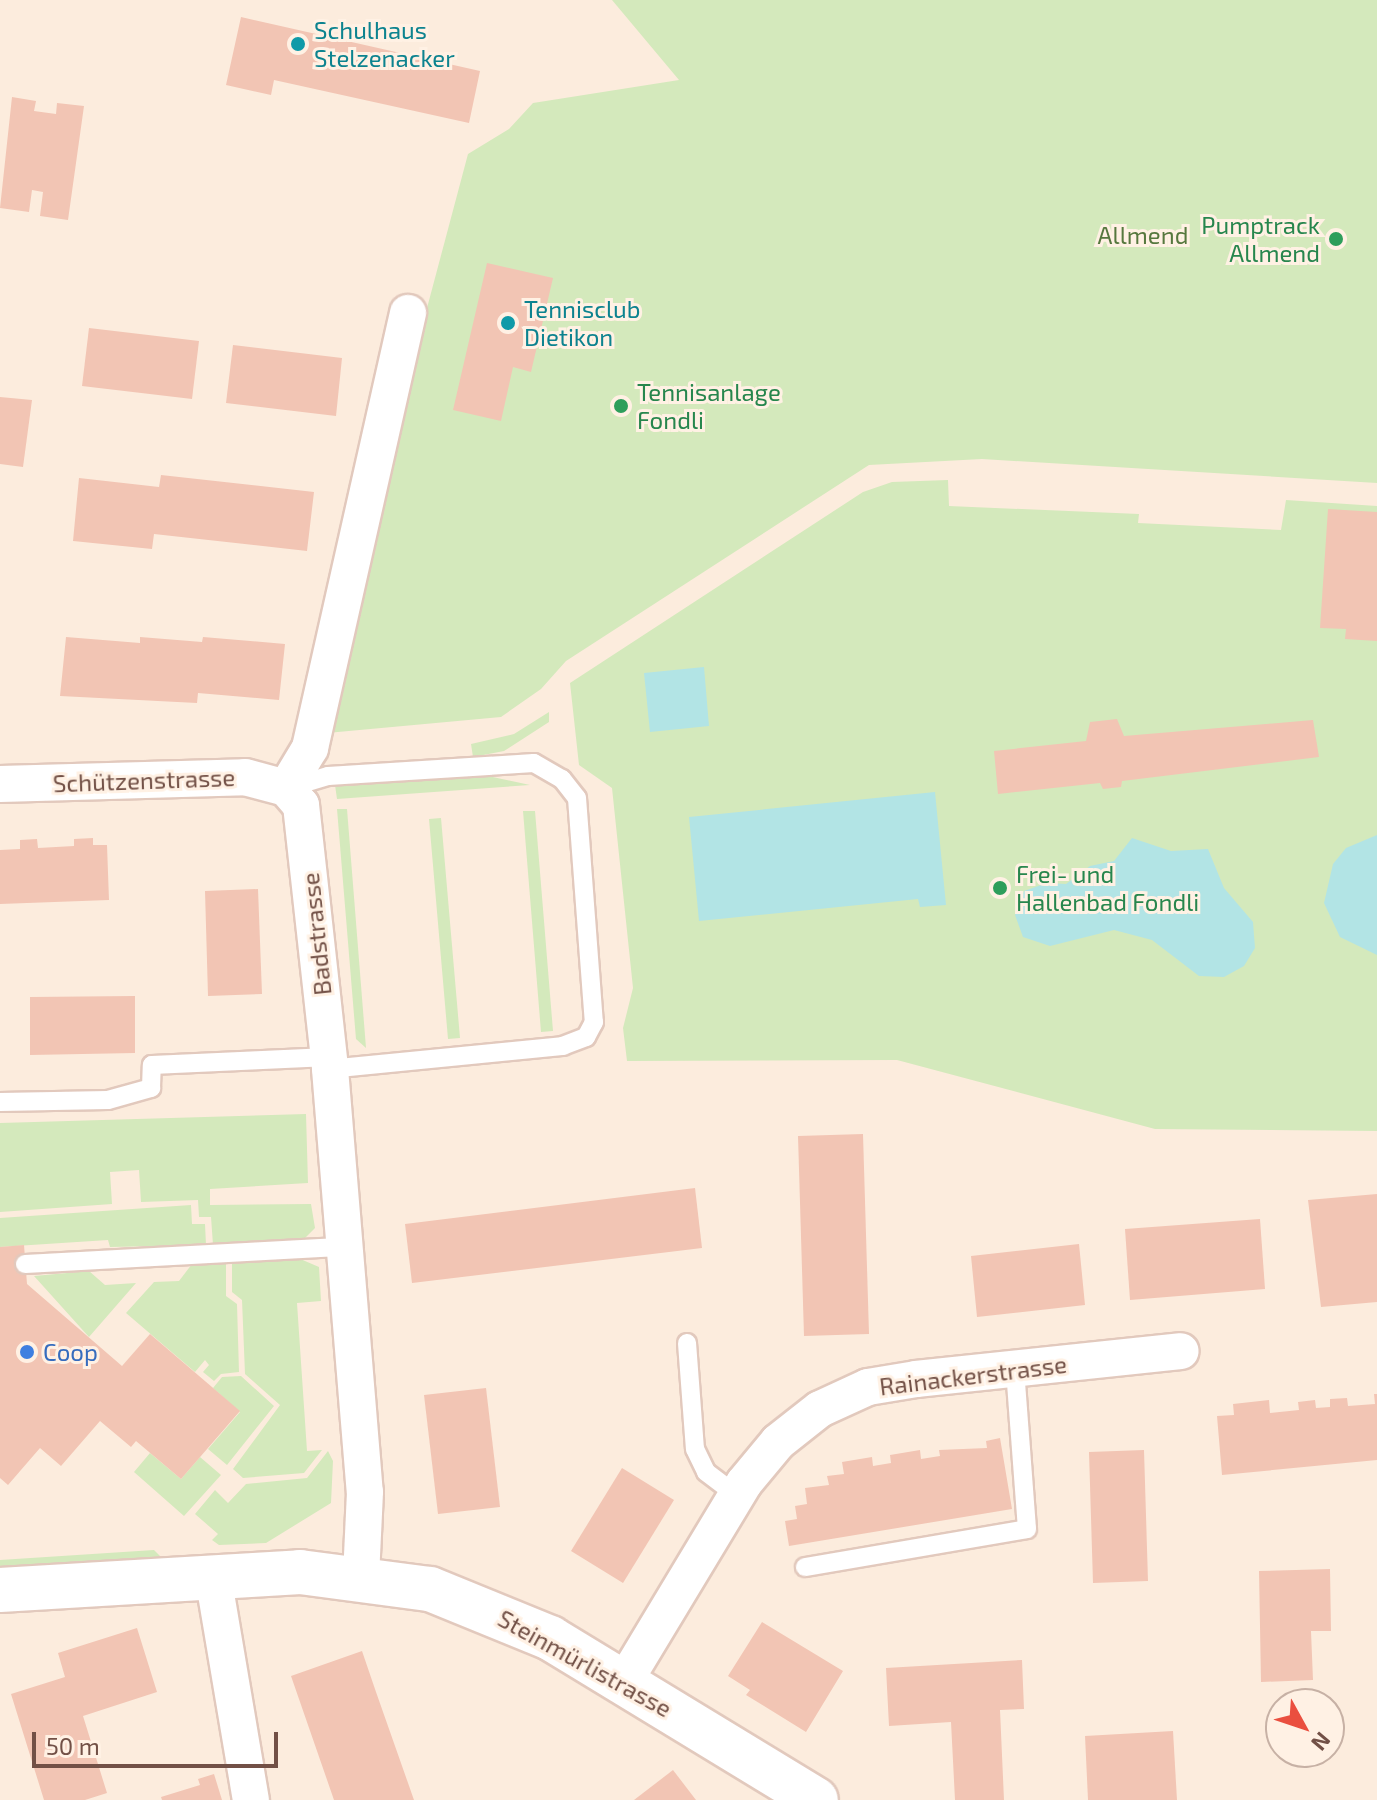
<!DOCTYPE html>
<meta charset="utf-8">
<style>
body{margin:0}
#map{position:relative;width:1377px;height:1800px;overflow:hidden;background:#fcecdd;font-family:"Exo 2",sans-serif}
div>[style]{position:absolute}
.green>*{inset:0;background:#d4e9bc}
.water>*{inset:0;background:#b2e4e5}
.building>*{inset:0;background:#f2c5b4}
.roads{filter:drop-shadow(2px 0 #e2c9bd) drop-shadow(-2px 0 #e2c9bd) drop-shadow(0 2px #e2c9bd) drop-shadow(0 -2px #e2c9bd)}
.lane>*{height:18px;margin:-9px;padding:0 9px;transform-origin:9px;border-radius:9px;background:#fff}
.street>*{height:36px;margin:-18px;padding:0 18px;transform-origin:18px;border-radius:18px;background:#fff}
.secondary>*{height:44px;margin:-22px;padding:0 22px;transform-origin:22px;border-radius:22px;background:#fff}
.dots>*{width:22px;height:22px;translate:-50% -50%;box-sizing:border-box;border:4px solid #fff1e4;border-radius:50%}
span{translate:-50% -50%;white-space:nowrap;text-align:center;line-height:1.15;-webkit-text-stroke:6px #fff1e4;paint-order:stroke}
.culture-label{font-size:24px;color:#0d838f}
.left{translate:0 -50%;text-align:left}
.leisure-label{font-size:24px;color:#27864d}
.right{translate:-100% -50%;text-align:right}
.park-label{font-size:24px;color:#56783e}
.street-label{font-size:24px;color:#725046}
.shop-label{font-size:24px;color:#366cbe}
.north{position:absolute;left:1265px;top:1688px;width:80px;height:80px;box-sizing:border-box;background:#fff1e4;border:2px solid #c7b1a5;border-radius:50%;rotate:130deg;font-size:22px;font-weight:700;line-height:32px;text-align:center;color:#725046}
.north::after{content:'';display:block;margin:auto;width:28px;height:36px;background:#ea4f3f;clip-path:polygon(50% 0,100% 100%,50% 72%,0 100%)}
.scale{position:absolute;left:32px;top:1732px;width:246px;height:36px;box-sizing:border-box;border:4px solid #725046;border-top:0;padding-left:10px;font-size:24px;line-height:28px;white-space:nowrap;color:#725046;-webkit-text-stroke:6px #fff1e4;paint-order:stroke}
</style>
<div id="map">
<div class="green">
<i style="clip-path:polygon(612px 0,1377px 0,1377px 483px,982px 459px,869px 465px,566px 661px,541px 689px,501px 717px,327px 733px,390px 447px,468px 154px,509px 129px,533px 103px,679px 80px)"></i>
<i style="clip-path:polygon(948px 480px,949px 506px,1139px 514px,1138px 523px,1281px 530px,1286px 500px,1377px 506px,1377px 1131px,1155px 1129px,897px 1060px,627px 1061px,623px 1028px,633px 988px,612px 788px,579px 765px,570px 683px,863px 492px,892px 482px)"></i>
<i style="clip-path:polygon(549px 712px,549px 722px,504px 751px,473px 757px,471px 744px,514px 734px)"></i>
<i style="clip-path:polygon(479px 774px,530px 785px,337px 799px,335px 785px)"></i>
<i style="clip-path:polygon(337px 809px,347px 809px,366px 1048px,356px 1039px)"></i>
<i style="clip-path:polygon(523px 811px,535px 811px,553px 1031px,541px 1032px)"></i>
<i style="clip-path:polygon(441px 818px,460px 1038px,448px 1039px,429px 819px)"></i>
<i style="clip-path:polygon(306px 1114px,308px 1183px,210px 1189px,210px 1205px,311px 1204px,315px 1228px,304px 1239px,213px 1245px,211px 1217px,199px 1217px,198px 1200px,141px 1202px,139px 1170px,110px 1172px,112px 1204px,0 1212px,0 1123px)"></i>
<i style="clip-path:polygon(191px 1205px,192px 1224px,205px 1224px,206px 1245px,110px 1247px,108px 1240px,0 1247px,0 1218px)"></i>
<i style="clip-path:polygon(298px 1258px,319px 1267px,321px 1301px,297px 1303px,307px 1451px,322px 1450px,304px 1473px,243px 1478px,233px 1469px,280px 1405px,245px 1374px,242px 1300px,232px 1292px,232px 1261px)"></i>
<i style="clip-path:polygon(226px 1261px,226px 1296px,237px 1304px,239px 1372px,221px 1374px,214px 1381px,203px 1372px,209px 1365px,205px 1360px,195px 1372px,126px 1313px,154px 1282px,179px 1281px,192px 1264px)"></i>
<i style="clip-path:polygon(89px 1271px,105px 1285px,136px 1283px,89px 1337px,34px 1276px)"></i>
<i style="clip-path:polygon(241px 1376px,274px 1406px,227px 1465px,208px 1449px,240px 1412px,213px 1388px,222px 1377px)"></i>
<i style="clip-path:polygon(328px 1451px,333px 1461px,331px 1503px,266px 1543px,219px 1545px,212px 1540px,218px 1534px,195px 1514px,215px 1490px,228px 1503px,246px 1484px,307px 1478px)"></i>
<i style="clip-path:polygon(150px 1453px,181px 1479px,200px 1457px,221px 1475px,184px 1516px,134px 1472px)"></i>
<i style="clip-path:polygon(154px 1550px,162px 1558px,0 1569px,0 1560px)"></i>
</div>
<div class="water">
<i style="clip-path:polygon(704px 667px,709px 726px,650px 732px,644px 673px)"></i>
<i style="clip-path:polygon(935px 792px,946px 905px,920px 907px,918px 899px,699px 921px,689px 817px)"></i>
<i style="clip-path:polygon(1377px 835px,1377px 955px,1340px 937px,1324px 903px,1333px 864px,1346px 848px)"></i>
<i style="clip-path:polygon(1132px 838px,1171px 851px,1208px 849px,1224px 888px,1253px 922px,1255px 948px,1244px 966px,1224px 977px,1199px 976px,1152px 940px,1114px 930px,1050px 946px,1023px 937px,1015px 915px,1024px 891px,1047px 883px,1066px 884px,1090px 866px,1114px 861px)"></i>
</div>
<div class="building">
<i style="clip-path:polygon(241px 17px,480px 71px,469px 123px,274px 80px,271px 95px,226px 85px)"></i>
<i style="clip-path:polygon(12px 97px,36px 101px,34px 111px,56px 114px,57px 103px,84px 106px,68px 220px,40px 216px,43px 192px,32px 190px,29px 212px,0 208px)"></i>
<i style="clip-path:polygon(487px 263px,553px 278px,531px 372px,513px 367px,501px 421px,453px 410px)"></i>
<i style="clip-path:polygon(89px 328px,199px 341px,192px 399px,82px 386px)"></i>
<i style="clip-path:polygon(233px 345px,342px 358px,336px 416px,226px 403px)"></i>
<i style="clip-path:polygon(0 397px,32px 400px,23px 467px,0 464px)"></i>
<i style="clip-path:polygon(161px 475px,314px 492px,307px 551px,154px 534px,152px 549px,73px 541px,79px 478px,159px 487px)"></i>
<i style="clip-path:polygon(1328px 509px,1377px 512px,1377px 641px,1345px 639px,1346px 629px,1320px 628px)"></i>
<i style="clip-path:polygon(66px 637px,140px 643px,140px 637px,202px 642px,203px 637px,285px 644px,279px 700px,198px 693px,197px 703px,60px 696px)"></i>
<i style="clip-path:polygon(1117px 719px,1124px 736px,1313px 720px,1319px 757px,1122px 781px,1121px 787px,1103px 789px,1100px 783px,998px 794px,994px 751px,1086px 741px,1090px 722px)"></i>
<i style="clip-path:polygon(93px 838px,93px 845px,107px 845px,109px 900px,0 904px,0 850px,20px 849px,20px 840px,37px 839px,38px 848px,74px 846px,74px 839px)"></i>
<i style="clip-path:polygon(258px 889px,262px 994px,208px 996px,205px 891px)"></i>
<i style="clip-path:polygon(135px 996px,135px 1053px,30px 1055px,30px 997px)"></i>
<i style="clip-path:polygon(863px 1134px,869px 1334px,804px 1336px,798px 1136px)"></i>
<i style="clip-path:polygon(695px 1188px,702px 1248px,412px 1283px,405px 1224px)"></i>
<i style="clip-path:polygon(1377px 1194px,1377px 1302px,1321px 1307px,1308px 1200px)"></i>
<i style="clip-path:polygon(1260px 1219px,1265px 1289px,1130px 1300px,1125px 1229px)"></i>
<i style="clip-path:polygon(1079px 1244px,1085px 1305px,977px 1317px,971px 1256px)"></i>
<i style="clip-path:polygon(24px 1245px,27px 1284px,122px 1366px,150px 1334px,240px 1411px,181px 1479px,136px 1441px,131px 1447px,100px 1421px,61px 1466px,40px 1448px,8px 1485px,0 1478px,0 1247px)"></i>
<i style="clip-path:polygon(486px 1388px,500px 1507px,438px 1514px,424px 1395px)"></i>
<i style="clip-path:polygon(1374px 1394px,1377px 1394px,1377px 1460px,1222px 1475px,1217px 1416px,1234px 1415px,1233px 1404px,1269px 1400px,1270px 1413px,1299px 1410px,1298px 1402px,1315px 1400px,1316px 1408px,1330px 1407px,1330px 1399px,1347px 1398px,1348px 1406px,1375px 1404px)"></i>
<i style="clip-path:polygon(1000px 1438px,1012px 1509px,789px 1546px,785px 1521px,797px 1519px,795px 1506px,807px 1504px,805px 1488px,829px 1485px,827px 1476px,844px 1474px,842px 1462px,872px 1457px,873px 1466px,891px 1463px,890px 1455px,920px 1450px,921px 1459px,940px 1456px,939px 1450px,987px 1448px,986px 1441px)"></i>
<i style="clip-path:polygon(1144px 1450px,1148px 1581px,1093px 1583px,1089px 1452px)"></i>
<i style="clip-path:polygon(622px 1468px,674px 1500px,623px 1583px,571px 1551px)"></i>
<i style="clip-path:polygon(1330px 1569px,1331px 1631px,1311px 1631px,1313px 1680px,1261px 1682px,1259px 1571px)"></i>
<i style="clip-path:polygon(762px 1622px,843px 1671px,806px 1732px,746px 1695px,750px 1690px,728px 1676px)"></i>
<i style="clip-path:polygon(137px 1628px,157px 1692px,83px 1716px,107px 1793px,85px 1800px,44px 1800px,11px 1694px,65px 1677px,58px 1653px)"></i>
<i style="clip-path:polygon(362px 1651px,376px 1692px,414px 1800px,334px 1800px,291px 1676px)"></i>
<i style="clip-path:polygon(1022px 1660px,1024px 1709px,1000px 1710px,1004px 1800px,955px 1800px,951px 1722px,889px 1726px,886px 1668px)"></i>
<i style="clip-path:polygon(1173px 1731px,1177px 1800px,1088px 1800px,1085px 1736px)"></i>
<i style="clip-path:polygon(673px 1770px,696px 1800px,634px 1800px)"></i>
<i style="clip-path:polygon(214px 1774px,222px 1800px,162px 1800px,161px 1797px,200px 1785px,198px 1779px)"></i>
</div>
<div class="roads">
<div class="lane">
<i style="left:288px;top:788px;width:42px;rotate:-16.7deg"></i>
<i style="left:328px;top:776px;width:206px;rotate:-3.6deg"></i>
<i style="left:534px;top:763px;width:32px;rotate:30deg"></i>
<i style="left:562px;top:779px;width:24px;rotate:52deg"></i>
<i style="left:577px;top:798px;width:225px;rotate:85.7deg"></i>
<i style="left:594px;top:1022px;width:17px;rotate:118deg"></i>
<i style="left:586px;top:1037px;width:25px;rotate:159deg"></i>
<i style="left:563px;top:1046px;width:234px;rotate:174.4deg"></i>
<i style="left:0;top:1102px;width:108px;rotate:-1.1deg"></i>
<i style="left:108px;top:1100px;width:45px;rotate:-15.6deg"></i>
<i style="left:151px;top:1088px;width:23px;rotate:-88deg"></i>
<i style="left:152px;top:1065px;width:177px;rotate:-2.6deg"></i>
<i style="left:25px;top:1264px;width:319px;rotate:-3.1deg"></i>
<i style="left:687px;top:1343px;width:106px;rotate:85.7deg"></i>
<i style="left:695px;top:1449px;width:25px;rotate:64deg"></i>
<i style="left:706px;top:1472px;width:39px;rotate:37deg"></i>
<i style="left:805px;top:1567px;width:225px;rotate:-9.7deg"></i>
<i style="left:1027px;top:1529px;width:160px;rotate:-94.3deg"></i>
</div>
<div class="street">
<i style="left:0;top:784px;width:245px;rotate:-1.6deg"></i>
<i style="left:245px;top:777px;width:42px;rotate:15deg"></i>
<i style="left:286px;top:788px;width:23px;rotate:49deg"></i>
<i style="left:301px;top:805px;width:266px;rotate:83.7deg"></i>
<i style="left:330px;top:1069px;width:424px;rotate:85.3deg"></i>
<i style="left:365px;top:1492px;width:85px;rotate:92.7deg"></i>
<i style="left:286px;top:788px;width:47px;rotate:-59deg"></i>
<i style="left:310px;top:748px;width:446px;rotate:-77.3deg"></i>
<i style="left:213px;top:1576px;width:227px;rotate:80.4deg"></i>
<i style="left:624px;top:1682px;width:232px;rotate:-58.9deg"></i>
<i style="left:744px;top:1483px;width:53px;rotate:-50.3deg"></i>
<i style="left:778px;top:1442px;width:53px;rotate:-38.2deg"></i>
<i style="left:820px;top:1409px;width:53px;rotate:-24.6deg"></i>
<i style="left:868px;top:1387px;width:49px;rotate:-9.5deg"></i>
<i style="left:916px;top:1379px;width:266px;rotate:-6deg"></i>
</div>
<div class="secondary">
<i style="left:0;top:1590px;width:301px;rotate:-3.4deg"></i>
<i style="left:300px;top:1572px;width:131px;rotate:7.5deg"></i>
<i style="left:430px;top:1589px;width:130px;rotate:22.2deg"></i>
<i style="left:550px;top:1638px;width:311px;rotate:31.3deg"></i>
</div>
</div>
<div class="dots">
<i style="left:298px;top:44px;background:#0f9aa8"></i>
<i style="left:1336px;top:239px;background:#2e9e5b"></i>
<i style="left:508px;top:323px;background:#0f9aa8"></i>
<i style="left:621px;top:406px;background:#2e9e5b"></i>
<i style="left:1000px;top:888px;background:#2e9e5b"></i>
<i style="left:27px;top:1352px;background:#3f7fe0"></i>
</div>
<div class="culture-label">
<span class="left" style="left:314px;top:44px">Schulhaus<br>Stelzenacker</span>
<span class="left" style="left:524px;top:323px">Tennisclub<br>Dietikon</span>
</div>
<div class="leisure-label">
<span class="right" style="left:1320px;top:239px">Pumptrack<br>Allmend</span>
<span class="left" style="left:637px;top:406px">Tennisanlage<br>Fondli</span>
<span class="left" style="left:1016px;top:888px">Frei- und<br>Hallenbad Fondli</span>
</div>
<div class="park-label">
<span style="left:1143px;top:235px">Allmend</span>
</div>
<div class="street-label">
<span style="left:144px;top:780px;rotate:-2deg">Schützenstrasse</span>
<span style="left:316px;top:934px;rotate:-96deg">Badstrasse</span>
<span style="left:973px;top:1375px;rotate:-7deg">Rainackerstrasse</span>
<span style="left:585px;top:1663px;rotate:29deg">Steinmürlistrasse</span>
</div>
<div class="shop-label">
<span class="left" style="left:43px;top:1352px">Coop</span>
</div>
<div class="north">N</div>
<div class="scale">50 m</div>
</div>
